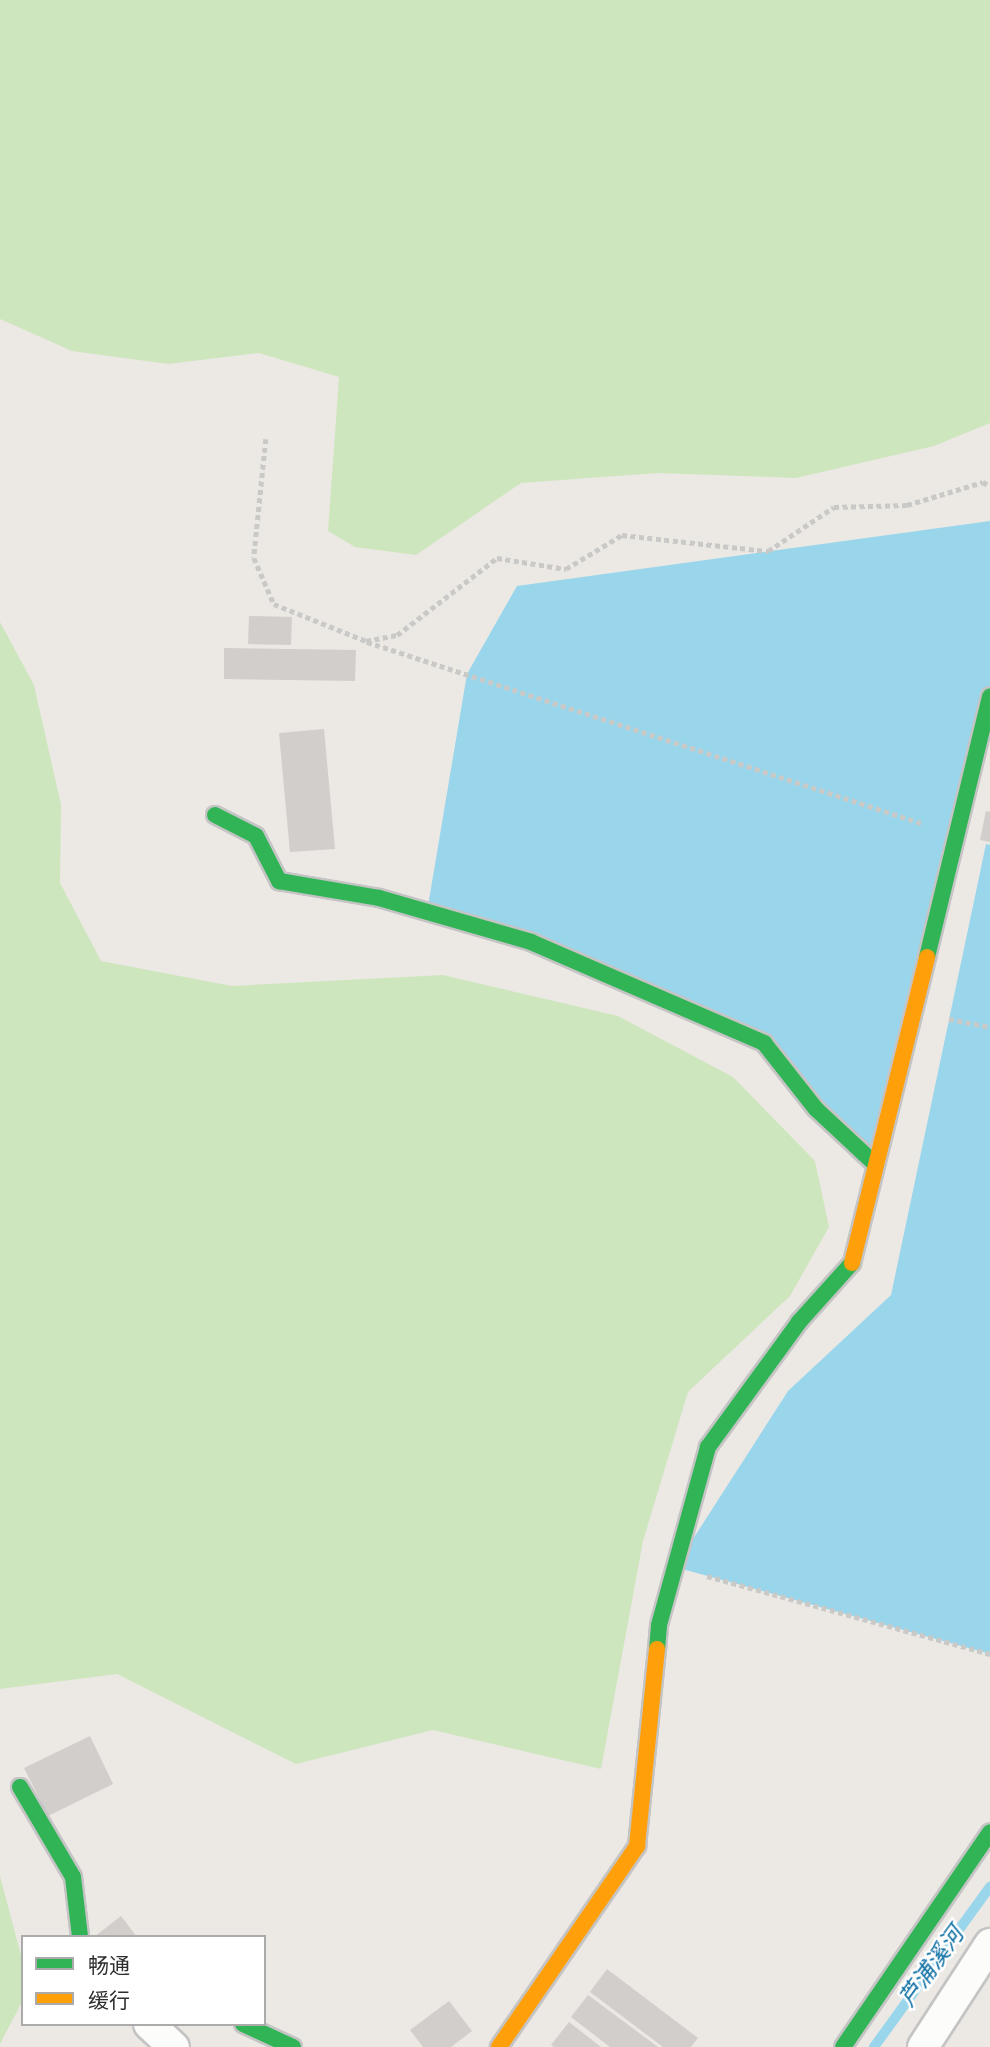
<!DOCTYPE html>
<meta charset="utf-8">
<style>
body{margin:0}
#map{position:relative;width:990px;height:2047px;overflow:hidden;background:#ece8e4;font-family:"Roboto Condensed","Noto Sans SC",sans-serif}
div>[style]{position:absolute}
.green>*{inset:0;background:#cee6be}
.water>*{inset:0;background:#99d6ec}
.stream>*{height:10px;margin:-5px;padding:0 5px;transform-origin:5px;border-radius:5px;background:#99d6ec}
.building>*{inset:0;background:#d1cecb}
.path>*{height:4.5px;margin-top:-2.25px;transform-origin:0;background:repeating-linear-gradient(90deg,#c9c9c8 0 5px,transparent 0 8.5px)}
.roads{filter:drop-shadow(2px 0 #c5c4c5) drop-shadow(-2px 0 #c5c4c5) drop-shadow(0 2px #c5c4c5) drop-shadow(0 -2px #c5c4c5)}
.street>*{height:30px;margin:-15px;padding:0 15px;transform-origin:15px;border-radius:15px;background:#fcfcfb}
.fast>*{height:16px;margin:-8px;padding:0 8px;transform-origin:8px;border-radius:8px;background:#30b455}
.slow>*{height:16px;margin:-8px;padding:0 8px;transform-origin:8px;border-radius:8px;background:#ff9f0a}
span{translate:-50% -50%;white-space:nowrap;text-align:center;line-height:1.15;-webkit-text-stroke:5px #fff;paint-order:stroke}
.water-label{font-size:23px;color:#0d6fa3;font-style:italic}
.legend{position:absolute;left:21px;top:1935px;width:245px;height:91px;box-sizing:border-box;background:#fff;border:2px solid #ababab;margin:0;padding:9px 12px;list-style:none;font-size:21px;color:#2e2e2e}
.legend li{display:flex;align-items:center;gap:14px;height:35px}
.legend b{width:35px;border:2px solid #ababab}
</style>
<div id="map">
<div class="green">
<i style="clip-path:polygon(0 0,990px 0,990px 423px,934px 446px,796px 478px,657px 473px,521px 483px,416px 555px,355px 547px,328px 531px,339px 377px,259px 353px,168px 364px,72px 351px,0 319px)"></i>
<i style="clip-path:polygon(0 622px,34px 685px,61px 805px,60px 883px,101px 961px,232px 986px,443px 975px,618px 1016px,733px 1077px,815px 1161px,829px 1227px,790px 1296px,688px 1392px,643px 1541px,601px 1769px,433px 1730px,296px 1764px,117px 1674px,0 1689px)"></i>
<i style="clip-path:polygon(0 1876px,23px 1963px,23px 2000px,0 2044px)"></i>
</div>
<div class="water">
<i style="clip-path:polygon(990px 521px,990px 705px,876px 1165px,764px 1043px,427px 912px,467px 674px,517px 586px)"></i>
<i style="clip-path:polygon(986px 844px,990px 845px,990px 1654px,675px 1567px,788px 1391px,891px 1295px)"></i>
</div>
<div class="stream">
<i style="left:874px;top:2047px;width:198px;rotate:-54.1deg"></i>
</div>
<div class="building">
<i style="clip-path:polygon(249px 616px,292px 617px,291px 645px,248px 644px)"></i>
<i style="clip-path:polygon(224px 648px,356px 650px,355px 681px,224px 679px)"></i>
<i style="clip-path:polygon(324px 729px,335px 849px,290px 852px,279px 733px)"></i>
<i style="clip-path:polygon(986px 811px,990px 812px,990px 842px,980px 840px)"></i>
<i style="clip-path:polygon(90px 1736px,113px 1784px,48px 1816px,24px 1768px)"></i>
<i style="clip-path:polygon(121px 1916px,137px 1937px,94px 1937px)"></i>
<i style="clip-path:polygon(607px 1969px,698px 2038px,691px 2047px,663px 2047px,590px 1992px)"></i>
<i style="clip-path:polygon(588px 1995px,658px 2047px,610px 2047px,571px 2017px)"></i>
<i style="clip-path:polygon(449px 2001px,472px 2031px,451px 2047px,423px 2047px,410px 2030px)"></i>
<i style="clip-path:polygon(569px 2022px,601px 2047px,554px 2047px,551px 2045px)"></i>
</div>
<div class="path">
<i style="left:266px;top:439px;width:120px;rotate:95.8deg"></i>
<i style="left:254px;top:558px;width:50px;rotate:66.5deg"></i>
<i style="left:274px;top:604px;width:99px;rotate:21.9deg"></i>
<i style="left:366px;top:641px;width:32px;rotate:-11deg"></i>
<i style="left:397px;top:635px;width:126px;rotate:-37.6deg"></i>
<i style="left:497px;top:558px;width:70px;rotate:9.1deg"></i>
<i style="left:566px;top:569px;width:66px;rotate:-31.3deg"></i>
<i style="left:622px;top:535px;width:147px;rotate:6.3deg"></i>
<i style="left:768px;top:551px;width:79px;rotate:-33.7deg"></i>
<i style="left:834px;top:507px;width:73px;rotate:-1.6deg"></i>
<i style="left:907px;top:505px;width:79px;rotate:-16.8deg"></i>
<i style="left:983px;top:482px;width:8px;rotate:30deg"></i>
<i style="left:367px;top:642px;width:583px;rotate:18.09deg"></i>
<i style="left:949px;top:1019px;width:42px;rotate:11deg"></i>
<i style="left:707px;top:1576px;width:294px;rotate:15.4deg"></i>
</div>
<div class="roads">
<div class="street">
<i style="left:149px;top:2024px;width:34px;rotate:43deg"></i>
<i style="left:923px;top:2047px;width:123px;rotate:-57deg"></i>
</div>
<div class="fast">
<i style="left:215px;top:815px;width:46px;rotate:27.1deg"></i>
<i style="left:256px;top:836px;width:51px;rotate:62.9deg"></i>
<i style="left:279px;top:881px;width:101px;rotate:9.6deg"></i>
<i style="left:379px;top:898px;width:158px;rotate:16.1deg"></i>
<i style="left:531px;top:942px;width:254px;rotate:23.4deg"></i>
<i style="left:764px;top:1043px;width:84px;rotate:51.8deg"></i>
<i style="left:816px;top:1109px;width:82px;rotate:43deg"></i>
<i style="left:927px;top:957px;width:268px;rotate:-76.4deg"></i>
<i style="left:657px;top:1649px;width:24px;rotate:-85deg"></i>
<i style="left:659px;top:1625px;width:185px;rotate:-74.6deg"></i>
<i style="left:708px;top:1447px;width:155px;rotate:-53.9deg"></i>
<i style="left:799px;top:1322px;width:79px;rotate:-48.1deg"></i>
<i style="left:20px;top:1787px;width:104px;rotate:59.5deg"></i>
<i style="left:73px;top:1877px;width:60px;rotate:83.3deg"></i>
<i style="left:243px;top:2024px;width:55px;rotate:24.7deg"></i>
<i style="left:843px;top:2047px;width:260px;rotate:-55.6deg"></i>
</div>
<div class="slow">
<i style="left:852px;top:1263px;width:315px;rotate:-76.2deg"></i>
<i style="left:499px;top:2047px;width:244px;rotate:-55.5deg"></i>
<i style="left:637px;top:1846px;width:198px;rotate:-84.2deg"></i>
</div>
</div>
<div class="water-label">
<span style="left:932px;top:1967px;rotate:-54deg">芦浦溪河</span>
</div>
<ul class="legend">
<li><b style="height:9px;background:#30b455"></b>畅通</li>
<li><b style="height:9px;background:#ff9f0a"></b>缓行</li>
</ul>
</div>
